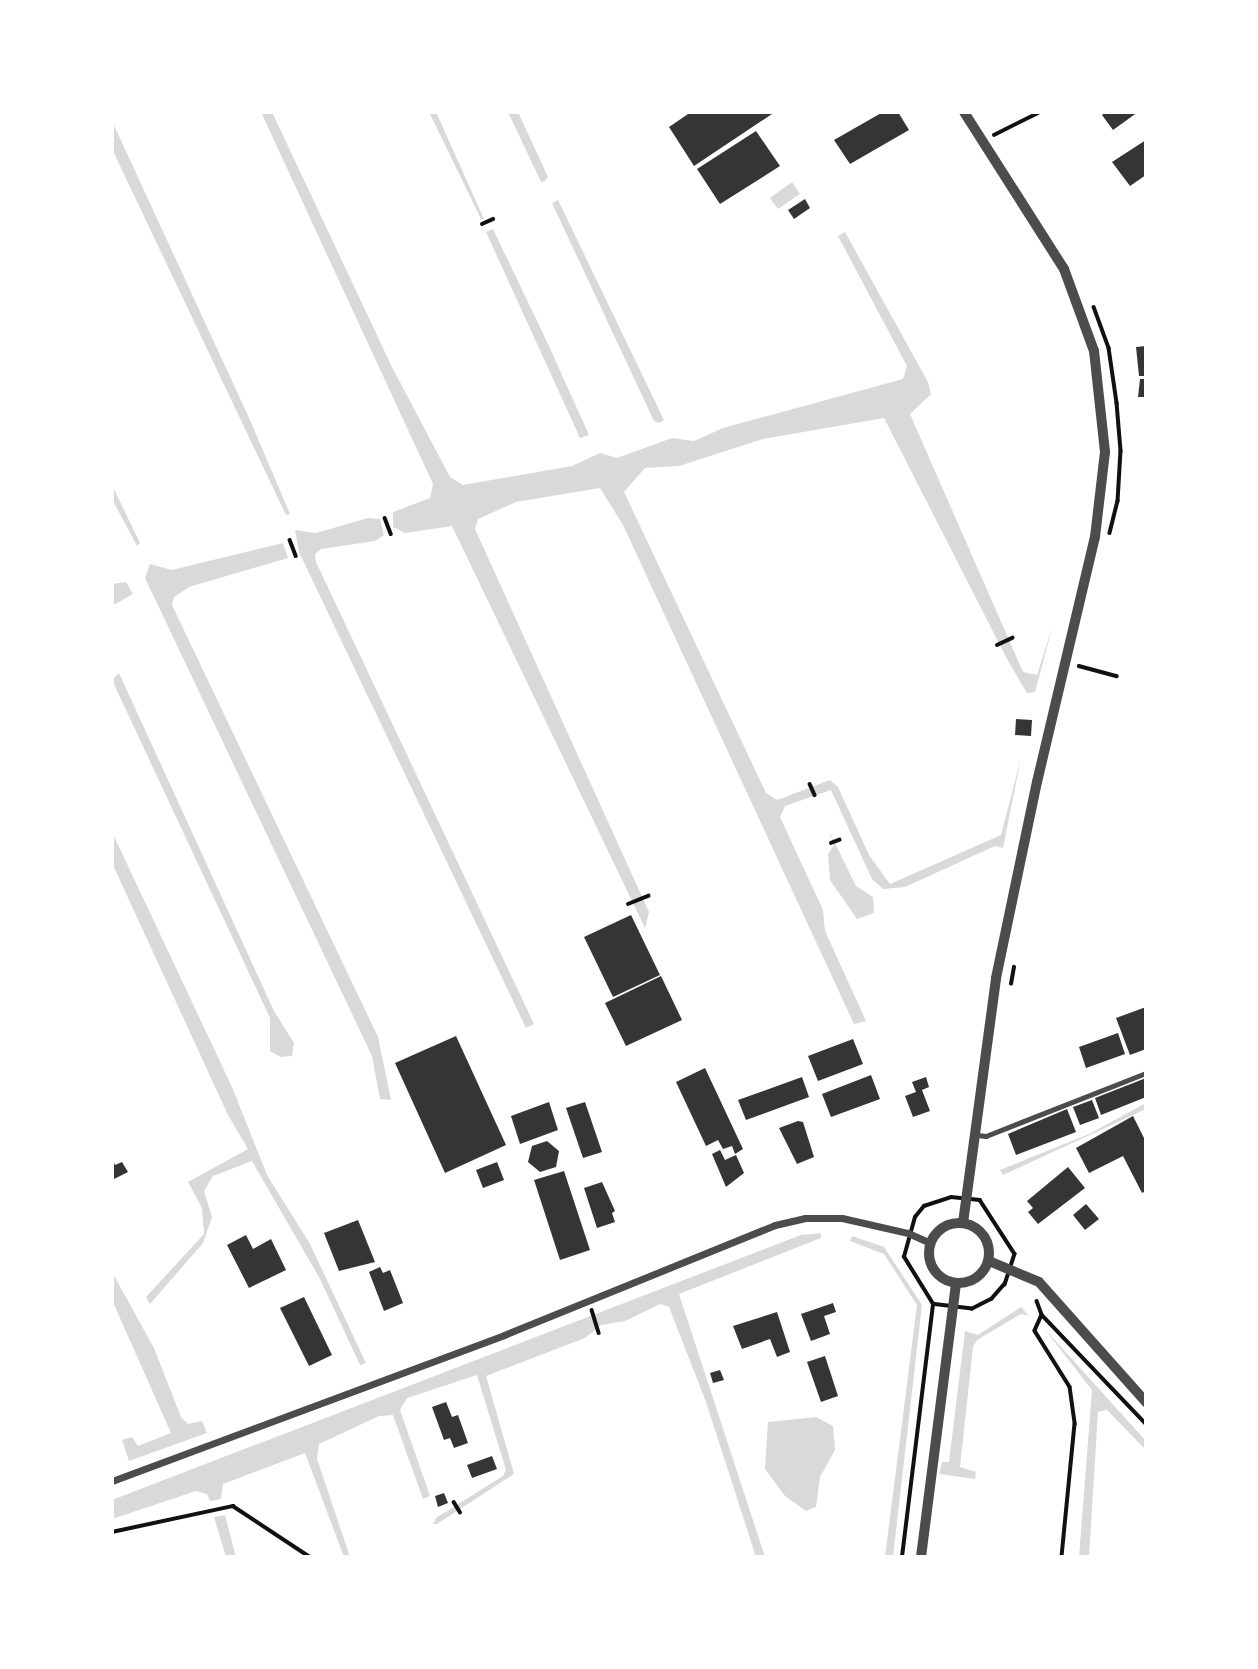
<!DOCTYPE html>
<style>
body{margin:0}
#map{position:relative;width:1258px;height:1669px;overflow:hidden;background:#fff;font-family:Lora,serif}
div>[style]{position:absolute}
.water>*{inset:0;background:#d9d9d9}
.building>*{inset:0;background:#353535}
.path>*{height:3.5px;margin:-1.75px;padding:0 1.75px;transform-origin:1.75px;border-radius:1.75px;background:#111}
.service>*{height:4.5px;margin:-2.25px;padding:0 2.25px;transform-origin:2.25px;border-radius:2.25px;background:#4c4c4c}
.minor>*{height:7px;margin:-3.5px;padding:0 3.5px;transform-origin:3.5px;border-radius:3.5px;background:#4c4c4c}
.tertiary>*{height:10px;margin:-5px;padding:0 5px;transform-origin:5px;border-radius:5px;background:#4c4c4c}
.tertiary>.ring{margin:-5px;padding:0;box-sizing:content-box;background:none;border:10px solid #4c4c4c;border-radius:50%}
span{translate:-50% -50%;white-space:nowrap;text-align:center;line-height:1.15;-webkit-text-stroke:5px #fff;paint-order:stroke}
.frame{position:absolute;inset:0;border:114px solid #fff;pointer-events:none}
</style>
<div id="map">
<div class="water">
<i style="clip-path:polygon(261px 112px,272px 112px,391px 365px,450px 477px,463px 485px,572px 466px,600px 453px,617px 458px,672px 438px,694px 441px,723px 428px,903px 379px,907px 366px,838px 236px,845px 232px,928px 382px,931px 394px,910px 414px,1023px 672px,1037px 675px,1053px 625px,1035px 692px,1027px 693px,1007px 659px,884px 418px,763px 439px,679px 466px,645px 468px,624px 492px,766px 793px,777px 800px,830px 780px,838px 787px,869px 855px,890px 884px,1001px 835px,1021px 758px,1003px 848px,995px 846px,905px 887px,883px 889px,872px 879px,831px 790px,785px 806px,780px 817px,823px 910px,825px 931px,866px 1021px,854px 1024px,623px 525px,600px 488px,516px 502px,478px 519px,475px 529px,649px 912px,645px 928px,452px 526px,405px 533px,393px 527px,393px 512px,430px 498px,433px 484px)"></i>
<i style="clip-path:polygon(429px 112px,436px 112px,484px 219px,481px 219px)"></i>
<i style="clip-path:polygon(508px 112px,518px 112px,548px 177px,545px 181px,541px 182px)"></i>
<i style="clip-path:polygon(112px 121px,250px 420px,290px 514px,286px 515px,112px 149px)"></i>
<i style="clip-path:polygon(792px 182px,800px 194px,778px 209px,770px 198px)"></i>
<i style="clip-path:polygon(558px 200px,664px 420px,659px 423px,654px 421px,552px 203px)"></i>
<i style="clip-path:polygon(493px 229px,548px 344px,589px 435px,580px 438px,486px 232px)"></i>
<i style="clip-path:polygon(112px 485px,140px 543px,137px 546px,112px 499px)"></i>
<i style="clip-path:polygon(368px 518px,380px 519px,384px 535px,375px 541px,321px 549px,315px 554px,316px 562px,534px 1024px,526px 1028px,299px 552px,295px 530px,316px 533px)"></i>
<i style="clip-path:polygon(283px 543px,288px 558px,189px 587px,174px 597px,172px 605px,378px 1037px,391px 1100px,380px 1099px,372px 1056px,145px 578px,150px 564px,172px 570px)"></i>
<i style="clip-path:polygon(126px 582px,133px 594px,112px 606px,112px 584px)"></i>
<i style="clip-path:polygon(119px 673px,274px 1011px,294px 1043px,292px 1056px,281px 1057px,270px 1051px,270px 1018px,112px 680px)"></i>
<i style="clip-path:polygon(829px 831px,856px 886px,873px 897px,874px 913px,857px 919px,830px 880px,828px 854px,834px 845px)"></i>
<i style="clip-path:polygon(112px 832px,232px 1087px,267px 1175px,310px 1244px,366px 1363px,360px 1365px,320px 1279px,252px 1161px,213px 1176px,204px 1191px,212px 1217px,203px 1243px,150px 1304px,146px 1297px,204px 1234px,202px 1208px,188px 1182px,248px 1149px,228px 1115px,112px 863px)"></i>
<i style="clip-path:polygon(1146px 1103px,1146px 1109px,1003px 1175px,1000px 1170px,1089px 1134px)"></i>
<i style="clip-path:polygon(821px 1233px,821px 1238px,679px 1294px,765px 1557px,756px 1557px,706px 1402px,669px 1307px,660px 1304px,625px 1321px,601px 1325px,585px 1338px,486px 1376px,514px 1474px,437px 1524px,433px 1524px,436px 1518px,503px 1476px,506px 1470px,477px 1375px,407px 1398px,400px 1410px,430px 1496px,423px 1499px,393px 1415px,379px 1416px,319px 1444px,317px 1459px,350px 1557px,344px 1557px,305px 1453px,223px 1484px,221px 1499px,210px 1501px,207px 1494px,196px 1491px,112px 1519px,112px 1500px,801px 1235px)"></i>
<i style="clip-path:polygon(852px 1236px,884px 1247px,922px 1305px,893px 1557px,885px 1557px,917px 1305px,884px 1254px,850px 1241px)"></i>
<i style="clip-path:polygon(112px 1272px,154px 1348px,181px 1417px,188px 1424px,202px 1421px,207px 1433px,129px 1461px,122px 1440px,132px 1437px,138px 1446px,171px 1433px,112px 1300px)"></i>
<i style="clip-path:polygon(1021px 1307px,1029px 1316px,1021px 1314px,977px 1340px,973px 1347px,960px 1467px,976px 1472px,975px 1479px,939px 1474px,942px 1462px,949px 1462px,965px 1331px,978px 1335px)"></i>
<i style="clip-path:polygon(1043px 1327px,1146px 1441px,1146px 1450px,1107px 1410px,1098px 1412px,1089px 1557px,1079px 1557px,1092px 1390px)"></i>
<i style="clip-path:polygon(816px 1417px,833px 1426px,835px 1450px,820px 1477px,816px 1507px,806px 1511px,785px 1496px,765px 1469px,768px 1422px)"></i>
<i style="clip-path:polygon(225px 1515px,236px 1557px,226px 1557px,214px 1517px)"></i>
</div>
<div class="building">
<i style="clip-path:polygon(691px 112px,775px 112px,694px 166px,669px 127px)"></i>
<i style="clip-path:polygon(883px 112px,898px 112px,909px 130px,850px 164px,834px 140px)"></i>
<i style="clip-path:polygon(1106px 112px,1138px 112px,1113px 130px,1102px 115px)"></i>
<i style="clip-path:polygon(756px 131px,780px 166px,720px 204px,697px 169px)"></i>
<i style="clip-path:polygon(1146px 140px,1146px 175px,1130px 186px,1112px 162px)"></i>
<i style="clip-path:polygon(805px 199px,810px 208px,794px 219px,788px 210px)"></i>
<i style="clip-path:polygon(1146px 346px,1146px 376px,1139px 376px,1136px 347px)"></i>
<i style="clip-path:polygon(1140px 379px,1146px 379px,1146px 397px,1138px 397px)"></i>
<i style="clip-path:polygon(1016px 719px,1032px 720px,1031px 736px,1015px 735px)"></i>
<i style="clip-path:polygon(631px 915px,660px 975px,613px 997px,584px 937px)"></i>
<i style="clip-path:polygon(661px 976px,682px 1020px,626px 1046px,605px 1003px)"></i>
<i style="clip-path:polygon(1146px 1007px,1146px 1049px,1130px 1055px,1116px 1018px)"></i>
<i style="clip-path:polygon(1118px 1033px,1125px 1054px,1086px 1068px,1079px 1047px)"></i>
<i style="clip-path:polygon(456px 1036px,506px 1145px,445px 1173px,395px 1063px)"></i>
<i style="clip-path:polygon(853px 1039px,863px 1064px,818px 1081px,808px 1056px)"></i>
<i style="clip-path:polygon(705px 1068px,743px 1149px,735px 1154px,732px 1146px,723px 1149px,718px 1140px,706px 1146px,676px 1082px)"></i>
<i style="clip-path:polygon(871px 1075px,880px 1099px,831px 1117px,822px 1094px)"></i>
<i style="clip-path:polygon(802px 1077px,809px 1097px,746px 1120px,738px 1100px)"></i>
<i style="clip-path:polygon(926px 1077px,929px 1087px,922px 1090px,930px 1111px,913px 1117px,905px 1096px,916px 1092px,912px 1082px)"></i>
<i style="clip-path:polygon(1146px 1078px,1146px 1097px,1101px 1115px,1095px 1098px)"></i>
<i style="clip-path:polygon(1092px 1100px,1099px 1118px,1080px 1125px,1073px 1107px)"></i>
<i style="clip-path:polygon(549px 1102px,558px 1130px,520px 1144px,511px 1116px)"></i>
<i style="clip-path:polygon(585px 1102px,602px 1152px,583px 1158px,566px 1108px)"></i>
<i style="clip-path:polygon(1067px 1109px,1076px 1132px,1016px 1155px,1008px 1134px)"></i>
<i style="clip-path:polygon(1133px 1116px,1146px 1142px,1146px 1191px,1142px 1193px,1123px 1156px,1089px 1173px,1076px 1148px)"></i>
<i style="clip-path:polygon(798px 1121px,803px 1122px,814px 1157px,797px 1164px,779px 1128px)"></i>
<i style="clip-path:polygon(547px 1141px,559px 1151px,556px 1167px,540px 1172px,528px 1162px,532px 1146px)"></i>
<i style="clip-path:polygon(720px 1150px,725px 1160px,736px 1155px,744px 1173px,726px 1187px,712px 1154px)"></i>
<i style="clip-path:polygon(112px 1158px,115px 1165px,122px 1162px,128px 1172px,112px 1180px)"></i>
<i style="clip-path:polygon(497px 1162px,504px 1180px,483px 1188px,476px 1170px)"></i>
<i style="clip-path:polygon(1068px 1167px,1085px 1188px,1038px 1224px,1028px 1212px,1033px 1208px,1027px 1201px)"></i>
<i style="clip-path:polygon(564px 1171px,590px 1250px,560px 1260px,534px 1180px)"></i>
<i style="clip-path:polygon(602px 1182px,615px 1211px,612px 1213px,615px 1222px,597px 1228px,584px 1188px)"></i>
<i style="clip-path:polygon(1086px 1204px,1099px 1219px,1085px 1230px,1073px 1215px)"></i>
<i style="clip-path:polygon(358px 1220px,375px 1262px,339px 1271px,324px 1233px)"></i>
<i style="clip-path:polygon(246px 1235px,253px 1249px,271px 1239px,286px 1270px,249px 1288px,227px 1245px)"></i>
<i style="clip-path:polygon(380px 1267px,383px 1273px,390px 1270px,403px 1303px,384px 1311px,369px 1272px)"></i>
<i style="clip-path:polygon(304px 1297px,332px 1355px,309px 1366px,280px 1308px)"></i>
<i style="clip-path:polygon(833px 1303px,836px 1312px,824px 1316px,830px 1334px,811px 1341px,801px 1314px)"></i>
<i style="clip-path:polygon(777px 1312px,790px 1352px,777px 1357px,770px 1339px,742px 1349px,733px 1326px)"></i>
<i style="clip-path:polygon(825px 1356px,838px 1396px,821px 1402px,807px 1362px)"></i>
<i style="clip-path:polygon(720px 1370px,724px 1380px,713px 1383px,710px 1373px)"></i>
<i style="clip-path:polygon(446px 1402px,452px 1417px,458px 1415px,468px 1443px,454px 1448px,450px 1438px,444px 1440px,432px 1407px)"></i>
<i style="clip-path:polygon(492px 1456px,497px 1469px,472px 1478px,467px 1465px)"></i>
<i style="clip-path:polygon(444px 1493px,448px 1503px,438px 1507px,435px 1496px)"></i>
</div>
<div class="path">
<i style="left:994px;top:135px;width:51px;rotate:-26.6deg"></i>
<i style="left:482px;top:224px;width:12px;rotate:-24deg"></i>
<i style="left:1094px;top:307px;width:44px;rotate:69.9deg"></i>
<i style="left:1109px;top:348px;width:56px;rotate:81.7deg"></i>
<i style="left:1117px;top:403px;width:48px;rotate:85.2deg"></i>
<i style="left:1121px;top:451px;width:50px;rotate:93.4deg"></i>
<i style="left:1118px;top:501px;width:33px;rotate:104deg"></i>
<i style="left:385px;top:518px;width:17px;rotate:69deg"></i>
<i style="left:290px;top:540px;width:17px;rotate:69deg"></i>
<i style="left:997px;top:645px;width:17px;rotate:-25deg"></i>
<i style="left:1079px;top:666px;width:39px;rotate:15deg"></i>
<i style="left:810px;top:784px;width:12px;rotate:66deg"></i>
<i style="left:831px;top:843px;width:9px;rotate:-21deg"></i>
<i style="left:628px;top:904px;width:22px;rotate:-22deg"></i>
<i style="left:1011px;top:984px;width:17px;rotate:-80deg"></i>
<i style="left:951px;top:1197px;width:29px;rotate:6deg"></i>
<i style="left:980px;top:1200px;width:64px;rotate:57.1deg"></i>
<i style="left:1015px;top:1254px;width:32px;rotate:108deg"></i>
<i style="left:1005px;top:1284px;width:20px;rotate:131deg"></i>
<i style="left:992px;top:1299px;width:22px;rotate:153deg"></i>
<i style="left:972px;top:1309px;width:39px;rotate:-173deg"></i>
<i style="left:933px;top:1304px;width:55px;rotate:-121.7deg"></i>
<i style="left:904px;top:1257px;width:41px;rotate:-74.6deg"></i>
<i style="left:915px;top:1217px;width:14px;rotate:-51deg"></i>
<i style="left:924px;top:1206px;width:28px;rotate:-18deg"></i>
<i style="left:1037px;top:1301px;width:15px;rotate:70deg"></i>
<i style="left:1042px;top:1315px;width:151px;rotate:46.3deg"></i>
<i style="left:592px;top:1310px;width:24px;rotate:73deg"></i>
<i style="left:1042px;top:1315px;width:17px;rotate:114deg"></i>
<i style="left:1035px;top:1331px;width:66px;rotate:58deg"></i>
<i style="left:1070px;top:1387px;width:37px;rotate:82deg"></i>
<i style="left:1075px;top:1424px;width:134px;rotate:95.6deg"></i>
<i style="left:454px;top:1502px;width:12px;rotate:59deg"></i>
<i style="left:112px;top:1532px;width:124px;rotate:-12.1deg"></i>
<i style="left:233px;top:1506px;width:92px;rotate:33.5deg"></i>
<i style="left:902px;top:1557px;width:255px;rotate:-83deg"></i>
</div>
<div class="service">
<i style="left:977px;top:1135px;width:9px;rotate:6deg"></i>
<i style="left:986px;top:1136px;width:172px;rotate:-21.5deg"></i>
</div>
<div class="minor">
<i style="left:112px;top:1481px;width:418px;rotate:-20.4deg"></i>
<i style="left:504px;top:1335px;width:292px;rotate:-22.1deg"></i>
<i style="left:775px;top:1225px;width:31px;rotate:-13deg"></i>
<i style="left:805px;top:1218px;width:37px"></i>
<i style="left:842px;top:1218px;width:68px;rotate:12.8deg"></i>
<i style="left:908px;top:1233px;width:24px;rotate:24deg"></i>
</div>
<div class="tertiary">
<i class="ring" style="left:929px;top:1223px;width:50px;height:50px"></i>
<i style="left:963px;top:1223px;width:247px;rotate:-82.3deg"></i>
<i style="left:996px;top:978px;width:200px;rotate:-78.2deg"></i>
<i style="left:1037px;top:782px;width:252px;rotate:-76.7deg"></i>
<i style="left:1095px;top:537px;width:86px;rotate:-83.3deg"></i>
<i style="left:1105px;top:452px;width:102px;rotate:-96.2deg"></i>
<i style="left:1094px;top:351px;width:87px;rotate:-110.1deg"></i>
<i style="left:1064px;top:269px;width:186px;rotate:-122.5deg"></i>
<i style="left:989px;top:1261px;width:54px;rotate:22.8deg"></i>
<i style="left:1039px;top:1282px;width:161px;rotate:48.3deg"></i>
<i style="left:921px;top:1557px;width:275px;rotate:-82.7deg"></i>
</div>
<div class="frame"></div>
</div>
